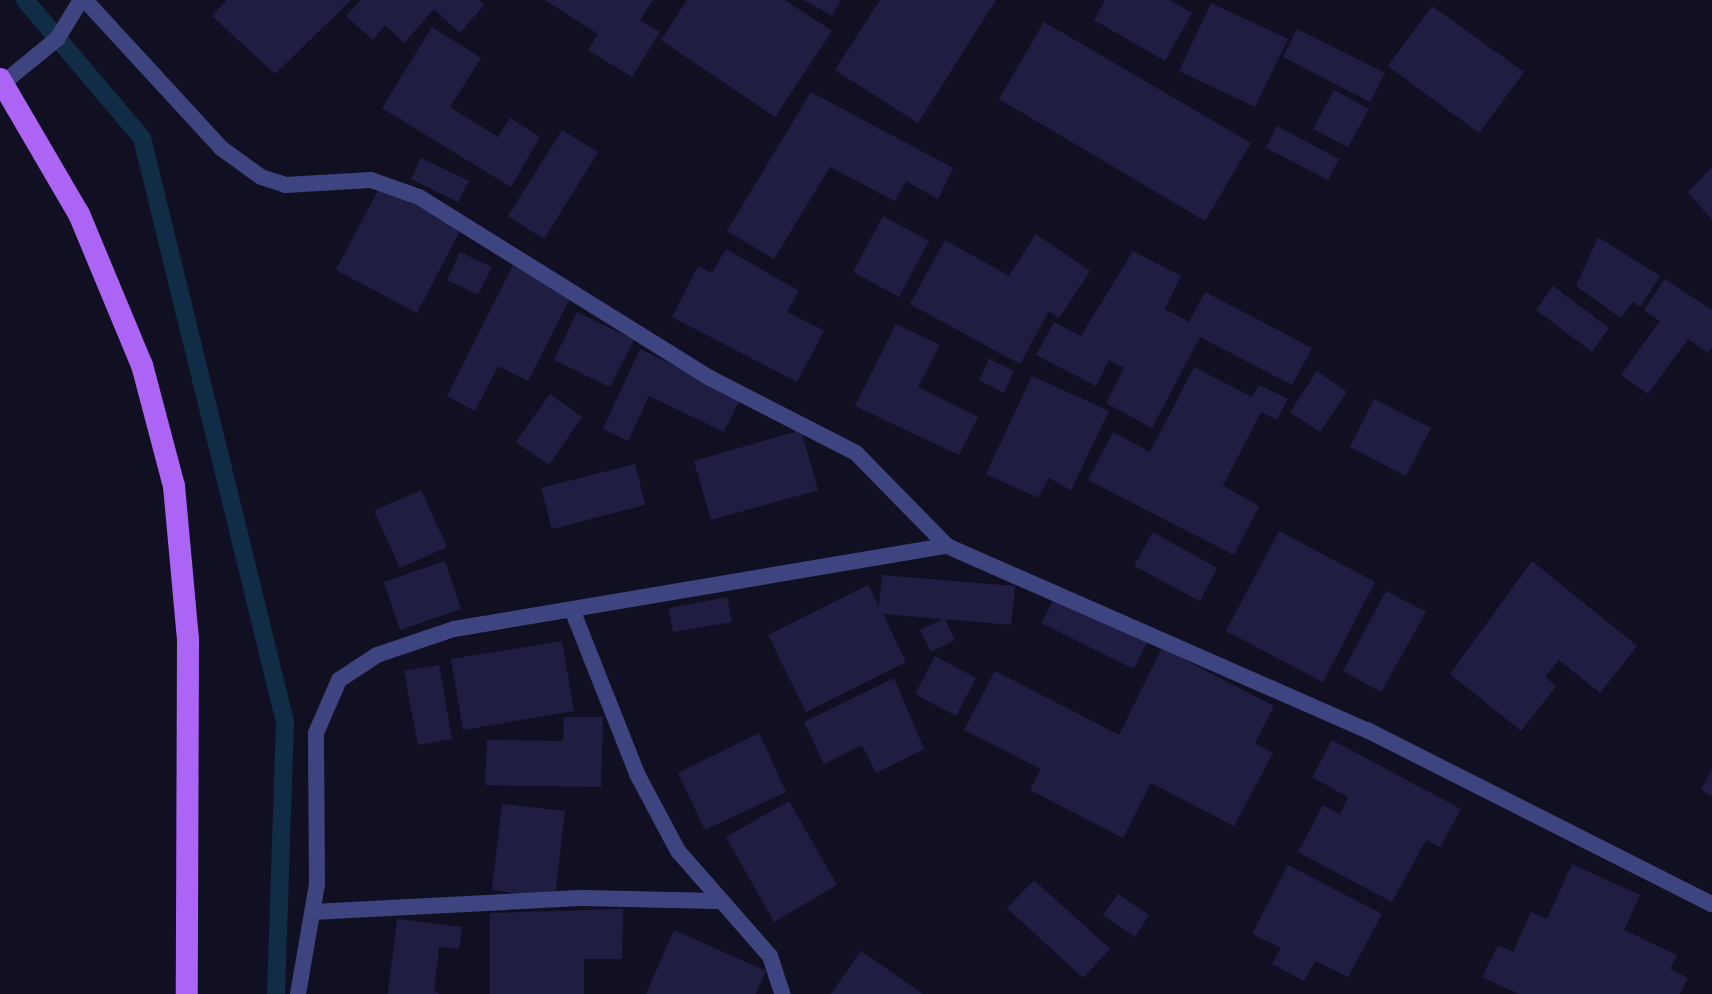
<!DOCTYPE html>
<style>
body{margin:0}
#map{position:relative;width:1712px;height:994px;overflow:hidden;background:#111023;font-family:Raleway,sans-serif}
div>[style]{position:absolute}
.stream>*{height:18px;margin:-9px;padding:0 9px;transform-origin:9px;border-radius:9px;background:#112c45}
.building>*{inset:0;background:#201d43}
.minor>*{height:16px;margin:-8px;padding:0 8px;transform-origin:8px;border-radius:8px;background:#3e447f}
.primary>*{height:22px;margin:-11px;padding:0 11px;transform-origin:11px;border-radius:11px;background:#ab64f4}
span{translate:-50% -50%;white-space:nowrap;text-align:center;line-height:1.15;-webkit-text-stroke:6px #111023;paint-order:stroke}
</style>
<div id="map">
<div class="stream">
<i style="left:25px;top:0;width:181px;rotate:49.7deg"></i>
<i style="left:142px;top:138px;width:601px;rotate:76.24deg"></i>
<i style="left:285px;top:722px;width:272px;rotate:91.9deg"></i>
</div>
<div class="building">
<i style="clip-path:polygon(227px 0,351px 0,275px 74px,212px 16px)"></i>
<i style="clip-path:polygon(361px 0,478px 0,484px 5px,460px 33px,434px 9px,404px 43px,385px 25px,373px 40px,346px 16px)"></i>
<i style="clip-path:polygon(545px 0,653px 0,640px 20px,660px 32px,632px 77px,588px 50px,598px 34px)"></i>
<i style="clip-path:polygon(687px 0,785px 0,832px 31px,775px 117px,661px 40px)"></i>
<i style="clip-path:polygon(804px 0,841px 0,832px 16px)"></i>
<i style="clip-path:polygon(880px 0,996px 0,918px 123px,835px 70px)"></i>
<i style="clip-path:polygon(1105px 0,1170px 0,1192px 13px,1165px 61px,1094px 20px)"></i>
<i style="clip-path:polygon(1211px 3px,1288px 39px,1255px 107px,1179px 71px)"></i>
<i style="clip-path:polygon(1432px 6px,1524px 72px,1479px 133px,1388px 66px)"></i>
<i style="clip-path:polygon(1044px 22px,1251px 143px,1205px 221px,999px 99px)"></i>
<i style="clip-path:polygon(432px 27px,481px 58px,450px 107px,498px 137px,510px 118px,540px 137px,511px 187px,382px 108px)"></i>
<i style="clip-path:polygon(1297px 29px,1385px 73px,1370px 102px,1283px 57px)"></i>
<i style="clip-path:polygon(1334px 90px,1369px 109px,1348px 147px,1313px 129px)"></i>
<i style="clip-path:polygon(811px 92px,953px 168px,938px 199px,906px 181px,895px 201px,830px 167px,774px 259px,727px 231px)"></i>
<i style="clip-path:polygon(1277px 126px,1339px 159px,1328px 180px,1266px 148px)"></i>
<i style="clip-path:polygon(562px 130px,598px 152px,544px 239px,508px 216px)"></i>
<i style="clip-path:polygon(421px 158px,469px 181px,458px 202px,411px 179px)"></i>
<i style="clip-path:polygon(1712px 167px,1712px 220px,1688px 192px)"></i>
<i style="clip-path:polygon(380px 186px,461px 229px,417px 313px,336px 270px)"></i>
<i style="clip-path:polygon(883px 216px,929px 241px,899px 297px,853px 272px)"></i>
<i style="clip-path:polygon(1036px 234px,1090px 271px,1059px 318px,1049px 311px,1020px 364px,910px 304px,945px 240px,1009px 276px)"></i>
<i style="clip-path:polygon(1598px 237px,1660px 276px,1640px 307px,1633px 302px,1621px 318px,1576px 286px)"></i>
<i style="clip-path:polygon(726px 249px,799px 291px,787px 312px,824px 331px,797px 382px,672px 317px,698px 266px,712px 273px)"></i>
<i style="clip-path:polygon(1133px 251px,1181px 276px,1165px 309px,1189px 322px,1205px 292px,1312px 348px,1292px 385px,1200px 337px,1152px 428px,1106px 403px,1124px 368px,1109px 360px,1096px 386px,1036px 355px,1054px 322px,1081px 336px)"></i>
<i style="clip-path:polygon(460px 252px,492px 267px,478px 295px,447px 280px)"></i>
<i style="clip-path:polygon(513px 265px,572px 295px,528px 381px,498px 366px,475px 411px,447px 396px)"></i>
<i style="clip-path:polygon(1665px 279px,1712px 310px,1712px 347px,1708px 353px,1688px 339px,1648px 394px,1621px 375px,1660px 321px,1644px 310px)"></i>
<i style="clip-path:polygon(1553px 286px,1609px 328px,1592px 352px,1536px 310px)"></i>
<i style="clip-path:polygon(577px 312px,634px 340px,610px 387px,554px 360px)"></i>
<i style="clip-path:polygon(896px 324px,940px 345px,918px 387px,978px 417px,959px 455px,855px 406px)"></i>
<i style="clip-path:polygon(640px 349px,741px 397px,724px 432px,649px 396px,628px 441px,603px 429px)"></i>
<i style="clip-path:polygon(989px 359px,1014px 371px,1004px 393px,979px 380px)"></i>
<i style="clip-path:polygon(1194px 367px,1252px 397px,1259px 385px,1288px 399px,1277px 420px,1261px 412px,1223px 486px,1259px 506px,1234px 555px,1088px 480px,1113px 432px,1150px 452px)"></i>
<i style="clip-path:polygon(1317px 371px,1347px 392px,1320px 432px,1290px 412px)"></i>
<i style="clip-path:polygon(1032px 376px,1109px 411px,1071px 490px,1049px 478px,1038px 498px,986px 474px)"></i>
<i style="clip-path:polygon(550px 394px,582px 417px,549px 465px,516px 442px)"></i>
<i style="clip-path:polygon(1374px 399px,1431px 428px,1406px 476px,1350px 447px)"></i>
<i style="clip-path:polygon(801px 430px,818px 490px,711px 520px,694px 461px)"></i>
<i style="clip-path:polygon(635px 464px,645px 505px,552px 529px,541px 488px)"></i>
<i style="clip-path:polygon(421px 490px,447px 547px,400px 568px,374px 511px)"></i>
<i style="clip-path:polygon(1279px 531px,1375px 582px,1323px 682px,1226px 631px)"></i>
<i style="clip-path:polygon(1153px 532px,1217px 568px,1200px 601px,1134px 566px)"></i>
<i style="clip-path:polygon(445px 561px,461px 609px,400px 630px,384px 582px)"></i>
<i style="clip-path:polygon(1532px 561px,1637px 646px,1600px 693px,1559px 660px,1545px 677px,1556px 686px,1521px 731px,1450px 674px)"></i>
<i style="clip-path:polygon(882px 575px,1015px 586px,1011px 625px,945px 619px,955px 640px,931px 652px,920px 630px,943px 619px,883px 614px,906px 662px,806px 712px,768px 635px,868px 585px,879px 607px)"></i>
<i style="clip-path:polygon(1386px 591px,1426px 612px,1381px 692px,1343px 671px)"></i>
<i style="clip-path:polygon(727px 597px,732px 622px,673px 632px,669px 608px)"></i>
<i style="clip-path:polygon(1055px 597px,1147px 642px,1134px 669px,1041px 623px)"></i>
<i style="clip-path:polygon(562px 641px,574px 711px,463px 730px,451px 659px)"></i>
<i style="clip-path:polygon(1162px 648px,1274px 706px,1255px 743px,1273px 753px,1234px 826px,1151px 783px,1123px 838px,1030px 790px,1041px 769px,964px 730px,995px 671px,1119px 735px)"></i>
<i style="clip-path:polygon(935px 656px,976px 678px,956px 716px,915px 694px)"></i>
<i style="clip-path:polygon(439px 665px,452px 739px,418px 745px,404px 671px)"></i>
<i style="clip-path:polygon(894px 678px,924px 749px,876px 773px,862px 745px,824px 764px,804px 722px)"></i>
<i style="clip-path:polygon(564px 717px,603px 717px,601px 787px,485px 785px,487px 740px,563px 741px)"></i>
<i style="clip-path:polygon(759px 733px,786px 792px,705px 830px,678px 773px)"></i>
<i style="clip-path:polygon(1332px 740px,1461px 809px,1440px 847px,1426px 840px,1392px 902px,1298px 852px,1323px 805px,1340px 814px,1348px 797px,1312px 777px)"></i>
<i style="clip-path:polygon(1712px 769px,1712px 796px,1701px 790px)"></i>
<i style="clip-path:polygon(789px 801px,837px 885px,774px 922px,726px 837px)"></i>
<i style="clip-path:polygon(502px 804px,565px 811px,555px 898px,492px 890px)"></i>
<i style="clip-path:polygon(1572px 864px,1640px 895px,1624px 930px,1677px 955px,1670px 969px,1688px 978px,1680px 994px,1518px 994px,1482px 977px,1498px 945px,1513px 952px,1531px 912px,1547px 919px)"></i>
<i style="clip-path:polygon(1288px 865px,1382px 914px,1348px 977px,1315px 961px,1304px 981px,1272px 964px,1281px 948px,1252px 934px)"></i>
<i style="clip-path:polygon(1034px 880px,1110px 949px,1083px 978px,1007px 908px)"></i>
<i style="clip-path:polygon(1118px 894px,1149px 915px,1135px 937px,1103px 915px)"></i>
<i style="clip-path:polygon(623px 909px,622px 959px,584px 959px,584px 994px,490px 994px,490px 913px)"></i>
<i style="clip-path:polygon(397px 919px,462px 927px,459px 949px,439px 947px,434px 991px,440px 994px,388px 994px)"></i>
<i style="clip-path:polygon(674px 930px,766px 971px,756px 994px,646px 994px)"></i>
<i style="clip-path:polygon(861px 951px,923px 994px,831px 994px)"></i>
</div>
<div class="minor">
<i style="left:85px;top:0;width:201px;rotate:47.4deg"></i>
<i style="left:221px;top:148px;width:49px;rotate:35.9deg"></i>
<i style="left:261px;top:177px;width:25px;rotate:18deg"></i>
<i style="left:285px;top:185px;width:86px;rotate:-3.3deg"></i>
<i style="left:371px;top:180px;width:51px;rotate:19.5deg"></i>
<i style="left:419px;top:197px;width:343px;rotate:31.9deg"></i>
<i style="left:710px;top:378px;width:164px;rotate:27.2deg"></i>
<i style="left:856px;top:453px;width:130px;rotate:45.6deg"></i>
<i style="left:947px;top:546px;width:459px;rotate:23.7deg"></i>
<i style="left:1367px;top:730px;width:386px;rotate:26.8deg"></i>
<i style="left:3px;top:83px;width:70px;rotate:-39.2deg"></i>
<i style="left:57px;top:39px;width:46px;rotate:-58.4deg"></i>
<i style="left:573px;top:612px;width:174px;rotate:68.4deg"></i>
<i style="left:637px;top:774px;width:87px;rotate:62deg"></i>
<i style="left:678px;top:851px;width:140px;rotate:48.8deg"></i>
<i style="left:770px;top:956px;width:40px;rotate:72deg"></i>
<i style="left:313px;top:912px;width:271px;rotate:-3deg"></i>
<i style="left:584px;top:898px;width:132px;rotate:1.3deg"></i>
<i style="left:298px;top:994px;width:112px;rotate:-80.2deg"></i>
<i style="left:317px;top:884px;width:151px;rotate:-90.4deg"></i>
<i style="left:316px;top:733px;width:58px;rotate:-66.5deg"></i>
<i style="left:339px;top:680px;width:45px;rotate:-33.3deg"></i>
<i style="left:377px;top:655px;width:81px;rotate:-18.7deg"></i>
<i style="left:454px;top:629px;width:500px;rotate:-9.6deg"></i>
</div>
<div class="primary">
<i style="left:0;top:79px;width:156px;rotate:59.7deg"></i>
<i style="left:79px;top:214px;width:164px;rotate:67.4deg"></i>
<i style="left:142px;top:365px;width:125px;rotate:75.2deg"></i>
<i style="left:174px;top:486px;width:154px;rotate:84.8deg"></i>
<i style="left:188px;top:639px;width:355px;rotate:90.2deg"></i>
</div>
</div>
